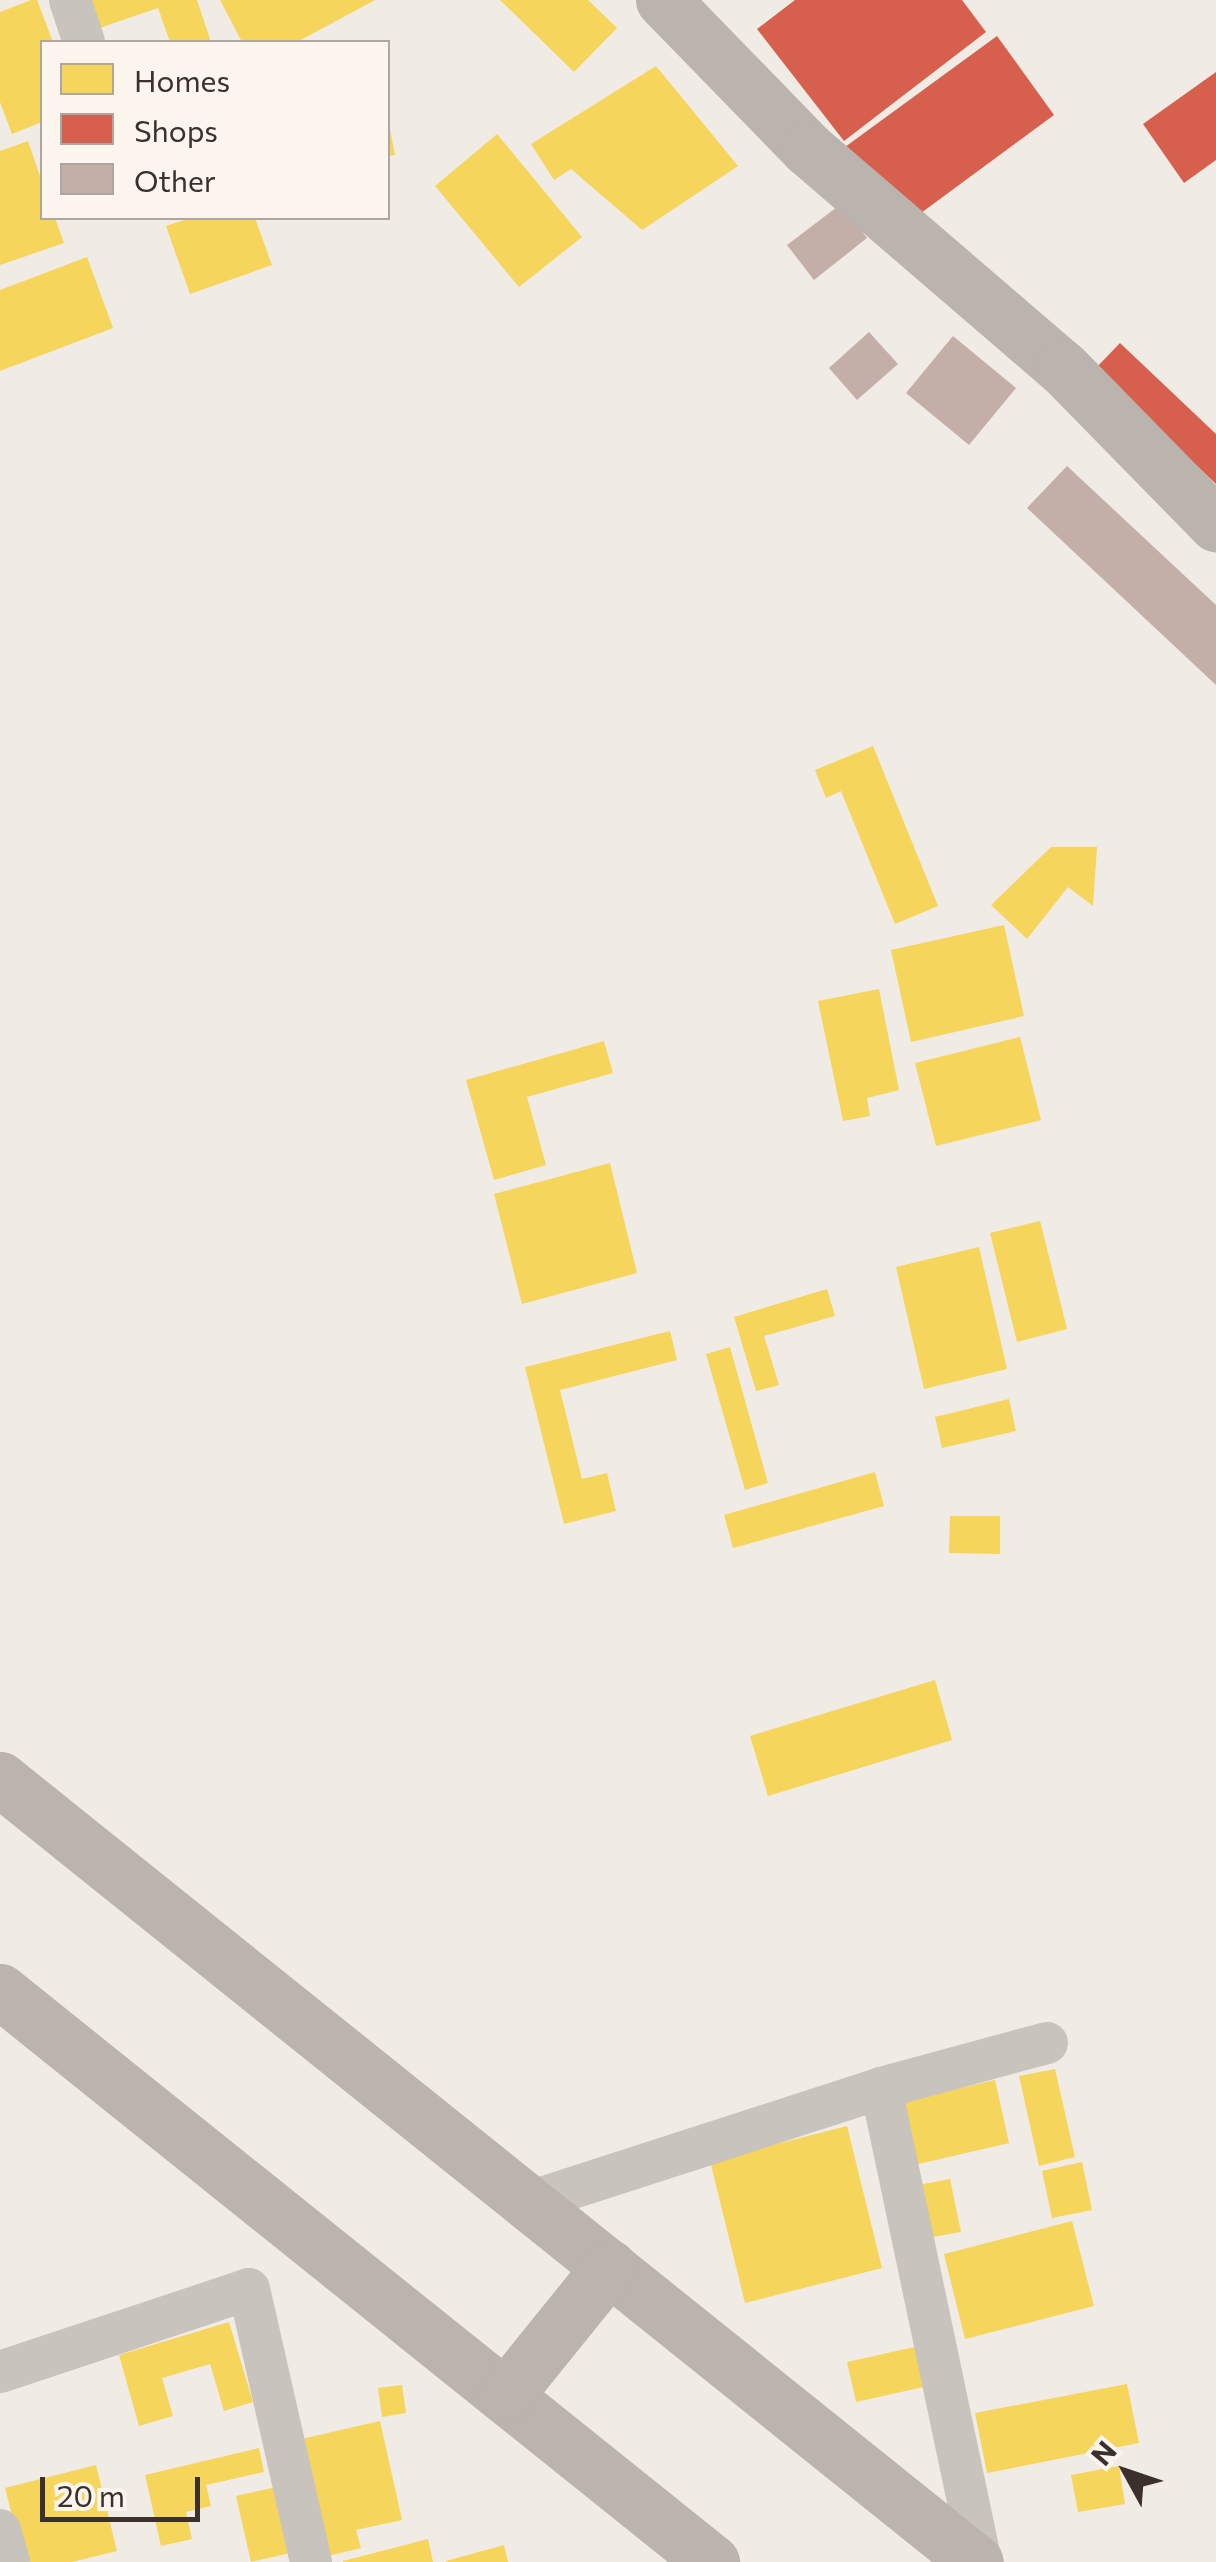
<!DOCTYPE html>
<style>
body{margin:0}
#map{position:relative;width:1216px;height:2562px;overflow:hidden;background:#f0ebe5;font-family:Commissioner,sans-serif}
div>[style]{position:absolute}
.homes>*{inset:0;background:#f6d55c}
.shops>*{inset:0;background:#d6604d}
.building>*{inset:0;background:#c3afa7}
.street>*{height:42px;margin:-21px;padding:0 21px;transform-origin:21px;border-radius:21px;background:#c9c3be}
.secondary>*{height:55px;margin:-27.5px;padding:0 27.5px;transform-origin:27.5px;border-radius:27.5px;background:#bab3ae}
span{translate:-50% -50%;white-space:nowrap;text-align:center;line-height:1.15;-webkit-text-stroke:10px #fbf5ee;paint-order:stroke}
.legend{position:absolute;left:40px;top:40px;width:350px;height:180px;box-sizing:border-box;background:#fbf5ee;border:2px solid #aea6a0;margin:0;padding:12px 18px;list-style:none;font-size:30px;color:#3b302b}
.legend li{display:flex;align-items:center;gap:20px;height:50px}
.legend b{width:50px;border:2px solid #aea6a0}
.north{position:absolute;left:1076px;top:2422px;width:100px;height:100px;-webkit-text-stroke:8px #fbf5ee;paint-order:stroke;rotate:310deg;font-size:28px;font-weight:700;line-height:40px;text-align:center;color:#3b302b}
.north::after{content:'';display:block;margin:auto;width:35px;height:45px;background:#3b302b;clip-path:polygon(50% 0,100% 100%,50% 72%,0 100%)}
.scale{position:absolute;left:40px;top:2477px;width:160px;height:45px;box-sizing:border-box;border:5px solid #3b302b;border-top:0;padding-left:12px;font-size:30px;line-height:35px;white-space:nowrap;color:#3b302b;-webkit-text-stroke:8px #fbf5ee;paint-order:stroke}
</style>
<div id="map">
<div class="homes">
<i style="clip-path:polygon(31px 0,37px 0,53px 42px,42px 42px,42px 122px,12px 134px,0 102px,0 12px)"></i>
<i style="clip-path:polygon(84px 0,197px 0,211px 42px,170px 42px,158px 8px,94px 30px)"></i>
<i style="clip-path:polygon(220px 0,375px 0,297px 42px,242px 42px)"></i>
<i style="clip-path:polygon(500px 0,588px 0,617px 28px,574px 72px)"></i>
<i style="clip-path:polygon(656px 66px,738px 166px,642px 230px,571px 169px,554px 180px,531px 144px)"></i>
<i style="clip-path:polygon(388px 119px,395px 155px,388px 156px)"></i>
<i style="clip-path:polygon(497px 134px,582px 237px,519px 287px,435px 186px)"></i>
<i style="clip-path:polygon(28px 141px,42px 182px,42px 218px,55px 218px,64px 243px,0 265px,0 151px)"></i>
<i style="clip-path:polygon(190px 218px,255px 218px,272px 265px,190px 294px,166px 226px)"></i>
<i style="clip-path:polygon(87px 257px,113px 328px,0 371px,0 290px)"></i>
<i style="clip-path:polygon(873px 746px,938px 906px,895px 924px,841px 791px,826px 798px,815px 770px)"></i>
<i style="clip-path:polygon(1051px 847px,1097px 847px,1093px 906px,1068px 887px,1027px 939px,991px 905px)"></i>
<i style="clip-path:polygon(1004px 925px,1024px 1016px,911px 1042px,891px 950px)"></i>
<i style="clip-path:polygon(879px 989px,899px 1090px,867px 1098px,870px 1116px,843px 1121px,818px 1001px)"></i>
<i style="clip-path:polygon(1020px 1037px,1041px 1120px,936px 1146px,915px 1063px)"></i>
<i style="clip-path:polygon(604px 1041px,613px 1073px,527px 1097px,546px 1165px,494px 1180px,466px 1080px)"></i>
<i style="clip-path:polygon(610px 1163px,637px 1273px,522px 1304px,494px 1194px)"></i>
<i style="clip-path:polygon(1040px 1221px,1067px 1329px,1017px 1342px,990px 1233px)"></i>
<i style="clip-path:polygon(979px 1247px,1007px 1369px,924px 1389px,896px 1267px)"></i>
<i style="clip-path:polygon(827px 1289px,835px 1316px,764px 1336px,779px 1385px,756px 1391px,734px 1317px)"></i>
<i style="clip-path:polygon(670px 1331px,677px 1360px,560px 1390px,582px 1479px,607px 1473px,616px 1511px,564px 1524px,525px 1367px)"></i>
<i style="clip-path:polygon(730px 1347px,768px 1483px,745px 1490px,706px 1354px)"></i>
<i style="clip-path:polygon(1009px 1399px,1016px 1431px,942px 1448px,935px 1417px)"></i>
<i style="clip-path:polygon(875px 1472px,884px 1506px,733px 1548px,724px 1515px)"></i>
<i style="clip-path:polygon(950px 1516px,1000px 1516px,1000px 1554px,949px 1553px)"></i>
<i style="clip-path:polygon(935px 1680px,952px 1740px,768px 1796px,750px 1736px)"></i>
<i style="clip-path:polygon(1055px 2069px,1075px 2157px,1039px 2166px,1019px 2076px)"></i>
<i style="clip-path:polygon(995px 2080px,1009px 2143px,910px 2166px,895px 2103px)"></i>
<i style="clip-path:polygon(847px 2126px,882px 2268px,745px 2303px,710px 2161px)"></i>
<i style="clip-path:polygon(1082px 2162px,1092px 2210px,1052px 2218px,1042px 2171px)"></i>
<i style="clip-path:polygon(950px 2179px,961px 2232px,927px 2238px,918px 2185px)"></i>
<i style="clip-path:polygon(1072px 2221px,1094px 2306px,965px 2339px,944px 2254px)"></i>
<i style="clip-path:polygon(229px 2322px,253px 2402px,224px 2411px,210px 2364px,162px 2378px,173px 2416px,139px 2426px,119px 2355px)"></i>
<i style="clip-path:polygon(919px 2346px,928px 2386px,856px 2402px,847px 2362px)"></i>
<i style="clip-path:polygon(1127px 2384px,1139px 2443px,987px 2473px,975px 2413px)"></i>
<i style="clip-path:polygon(402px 2385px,406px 2413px,382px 2417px,378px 2388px)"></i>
<i style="clip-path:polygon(380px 2421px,402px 2520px,356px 2530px,361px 2548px,324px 2557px,297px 2440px)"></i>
<i style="clip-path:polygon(259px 2448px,264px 2472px,206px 2485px,211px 2506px,186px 2512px,192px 2539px,161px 2546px,145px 2475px)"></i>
<i style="clip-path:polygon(96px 2465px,117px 2551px,72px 2562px,24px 2562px,5px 2488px)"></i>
<i style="clip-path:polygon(1119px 2466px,1125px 2504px,1078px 2512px,1071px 2475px)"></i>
<i style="clip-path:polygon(281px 2486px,295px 2552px,251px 2562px,236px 2496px)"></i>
<i style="clip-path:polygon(428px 2539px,433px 2562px,343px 2562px,343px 2561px)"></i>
<i style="clip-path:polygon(504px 2545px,508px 2562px,446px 2562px,446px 2561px)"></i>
</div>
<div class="shops">
<i style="clip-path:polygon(795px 0,962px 0,986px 32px,844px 141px,757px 29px)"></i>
<i style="clip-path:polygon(997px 36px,1054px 115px,902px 227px,845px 147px)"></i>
<i style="clip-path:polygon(1216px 72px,1216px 160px,1184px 183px,1143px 124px)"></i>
<i style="clip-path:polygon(1120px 343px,1216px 434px,1216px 484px,1095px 369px)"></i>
</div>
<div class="building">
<i style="clip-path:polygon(841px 204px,867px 238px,814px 280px,787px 245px)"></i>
<i style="clip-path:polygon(869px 332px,898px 364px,857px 400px,829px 368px)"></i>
<i style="clip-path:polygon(953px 336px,1016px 388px,969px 445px,906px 393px)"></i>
<i style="clip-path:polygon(1067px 466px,1216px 605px,1216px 685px,1027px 508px)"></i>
</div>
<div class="street">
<i style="left:70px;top:0;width:44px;rotate:71.6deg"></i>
<i style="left:881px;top:2088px;width:484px;rotate:78.1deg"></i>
<i style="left:526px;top:2203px;width:373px;rotate:-17.9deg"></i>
<i style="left:881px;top:2088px;width:172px;rotate:-15.2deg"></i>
<i style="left:0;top:2372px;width:262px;rotate:-18.4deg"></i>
<i style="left:249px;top:2289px;width:280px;rotate:77.2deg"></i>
<i style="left:0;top:2530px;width:33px;rotate:74deg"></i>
</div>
<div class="secondary">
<i style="left:663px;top:0;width:208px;rotate:45.8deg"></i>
<i style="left:808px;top:149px;width:336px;rotate:40.7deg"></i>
<i style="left:1063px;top:368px;width:219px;rotate:45.6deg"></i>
<i style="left:0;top:1779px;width:1251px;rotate:38.74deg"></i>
<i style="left:0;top:1991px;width:913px;rotate:38.73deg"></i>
<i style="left:505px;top:2396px;width:166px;rotate:-51.1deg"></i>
</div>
<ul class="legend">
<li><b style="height:28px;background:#f6d55c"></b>Homes</li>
<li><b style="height:28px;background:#d6604d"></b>Shops</li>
<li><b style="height:28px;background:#c3afa7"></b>Other</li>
</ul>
<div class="north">N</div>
<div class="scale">20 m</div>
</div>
